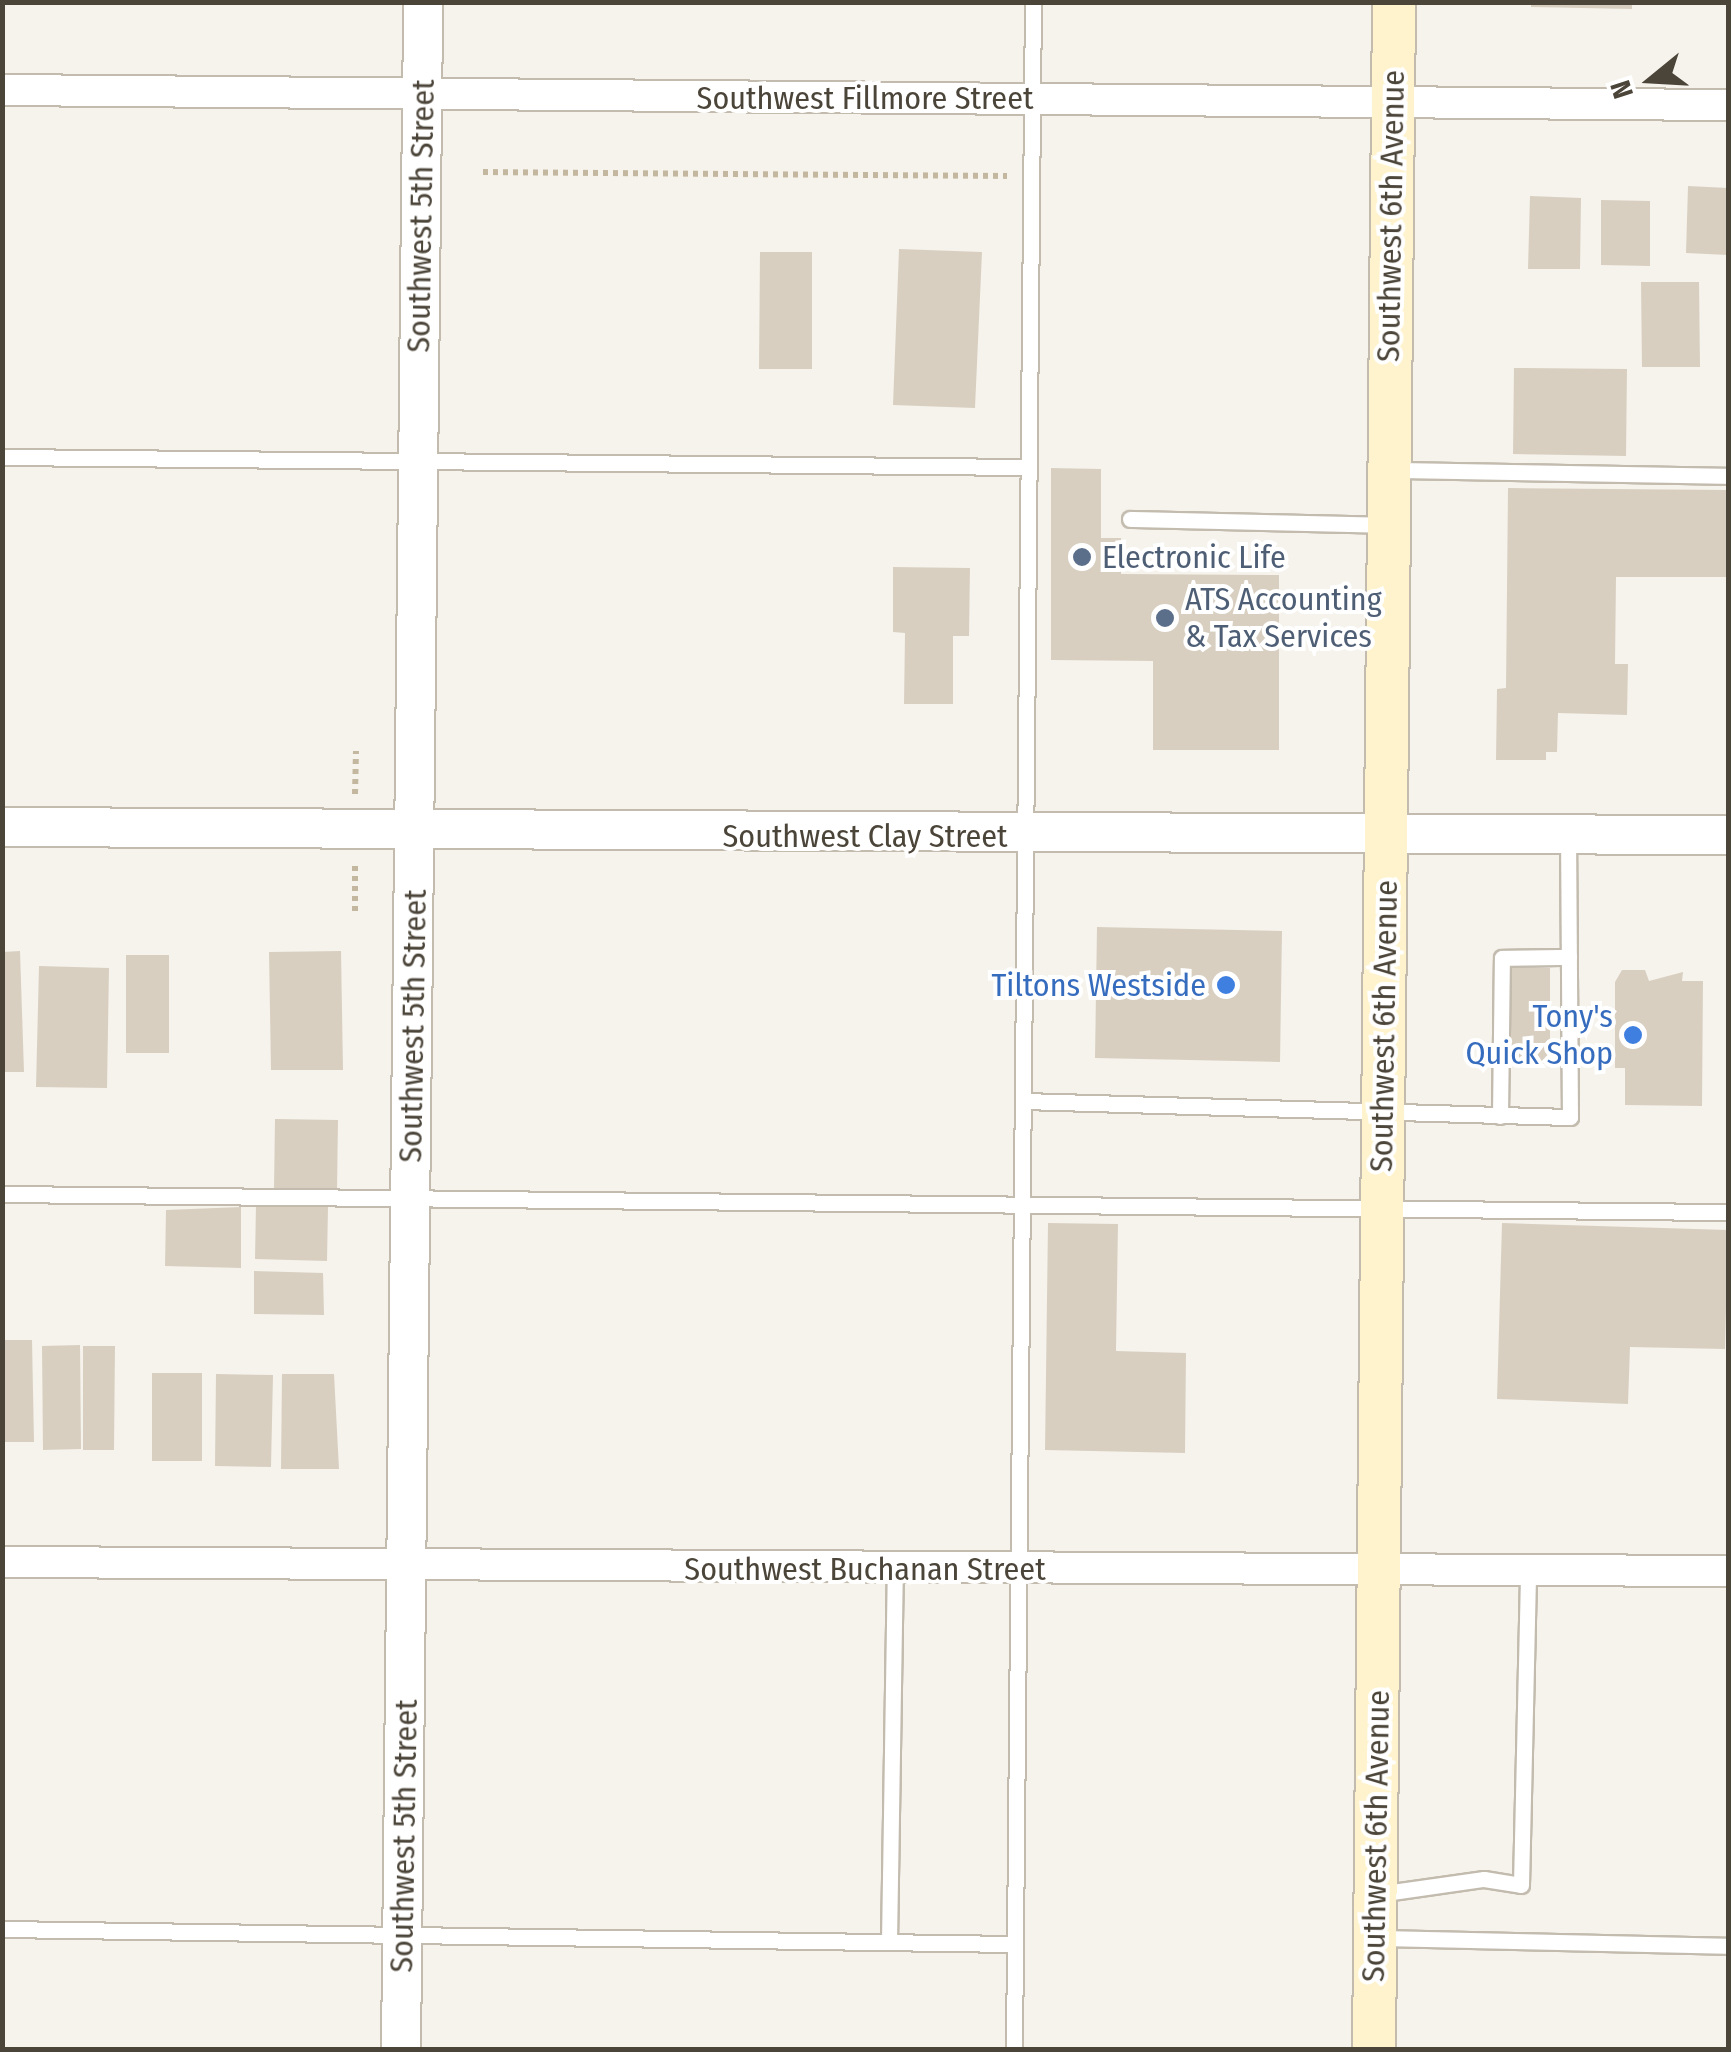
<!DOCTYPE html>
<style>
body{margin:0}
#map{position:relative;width:1731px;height:2052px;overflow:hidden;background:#f6f3ec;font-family:"Fira Sans Condensed",sans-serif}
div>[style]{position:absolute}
.building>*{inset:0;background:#d8cfc1}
.path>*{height:6px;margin-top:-3px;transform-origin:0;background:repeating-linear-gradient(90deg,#c4b79f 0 5px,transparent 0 10px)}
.roads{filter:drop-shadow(2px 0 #c2bbae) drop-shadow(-2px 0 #c2bbae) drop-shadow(0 2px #c2bbae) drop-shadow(0 -2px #c2bbae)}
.service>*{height:15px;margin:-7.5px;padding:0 7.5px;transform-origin:7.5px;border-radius:7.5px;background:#fff}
.minor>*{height:30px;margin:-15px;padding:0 15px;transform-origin:15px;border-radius:15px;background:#fff}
.tertiary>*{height:38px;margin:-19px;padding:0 19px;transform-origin:19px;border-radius:19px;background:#fff}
.secondary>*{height:42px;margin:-21px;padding:0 21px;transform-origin:21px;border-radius:21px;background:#fff3cd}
.dots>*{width:28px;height:28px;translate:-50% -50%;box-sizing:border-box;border:5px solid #fff;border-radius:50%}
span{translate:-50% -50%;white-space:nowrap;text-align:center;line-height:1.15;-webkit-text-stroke:8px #fff;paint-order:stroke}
.street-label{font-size:32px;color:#4b4439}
.service-label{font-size:32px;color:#4e5e75}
.left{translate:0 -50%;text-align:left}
.shop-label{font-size:32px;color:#366cbe}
.right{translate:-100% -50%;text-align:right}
.frame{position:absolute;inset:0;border:5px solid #4b4439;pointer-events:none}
.north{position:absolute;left:1601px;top:30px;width:100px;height:100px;-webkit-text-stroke:8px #fff;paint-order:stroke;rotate:252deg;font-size:28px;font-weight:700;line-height:40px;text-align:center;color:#4b4439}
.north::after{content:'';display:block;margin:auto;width:35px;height:45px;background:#4b4439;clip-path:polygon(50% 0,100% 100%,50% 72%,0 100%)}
</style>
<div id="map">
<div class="building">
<i style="clip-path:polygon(1531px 2px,1632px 2px,1632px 9px,1531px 7px)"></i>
<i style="clip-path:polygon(1688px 186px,1728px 188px,1728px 255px,1686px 253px)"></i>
<i style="clip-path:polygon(1530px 196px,1581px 198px,1580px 269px,1528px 269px)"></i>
<i style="clip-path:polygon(1601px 200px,1650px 201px,1650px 266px,1601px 265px)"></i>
<i style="clip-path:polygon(899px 249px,982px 252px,975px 408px,893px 405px)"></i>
<i style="clip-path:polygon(760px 252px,812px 252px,812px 369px,759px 369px)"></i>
<i style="clip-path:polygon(1641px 282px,1699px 282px,1700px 367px,1642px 367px)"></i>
<i style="clip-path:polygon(1514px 368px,1627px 369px,1626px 456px,1513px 454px)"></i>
<i style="clip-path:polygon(1051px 468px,1101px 469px,1101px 538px,1121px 538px,1121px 574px,1279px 575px,1279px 750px,1153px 750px,1153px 661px,1051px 660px)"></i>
<i style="clip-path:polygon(1508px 488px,1728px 490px,1728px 577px,1616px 577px,1615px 664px,1628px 664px,1627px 715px,1558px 713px,1557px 752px,1546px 752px,1546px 760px,1496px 760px,1497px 689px,1506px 688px)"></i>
<i style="clip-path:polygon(893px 567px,970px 568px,969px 636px,953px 636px,953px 704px,904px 704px,905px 633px,893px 632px)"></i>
<i style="clip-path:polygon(1097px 927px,1282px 931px,1280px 1062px,1095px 1058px)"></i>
<i style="clip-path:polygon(20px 951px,24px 1072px,2px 1072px,2px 952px)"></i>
<i style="clip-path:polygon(341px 951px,343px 1070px,271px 1070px,269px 952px)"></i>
<i style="clip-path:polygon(126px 955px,169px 955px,169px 1053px,126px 1053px)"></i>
<i style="clip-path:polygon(39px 966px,109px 968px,107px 1088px,36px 1087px)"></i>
<i style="clip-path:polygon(1507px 968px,1550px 968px,1550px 1064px,1507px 1064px)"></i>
<i style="clip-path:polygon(1645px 970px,1649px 981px,1683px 972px,1682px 981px,1703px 981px,1702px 1106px,1625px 1105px,1625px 1068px,1615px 1068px,1615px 982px,1622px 970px)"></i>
<i style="clip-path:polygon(275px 1119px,338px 1120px,337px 1191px,274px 1189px)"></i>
<i style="clip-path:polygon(256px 1204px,328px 1206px,327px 1261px,255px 1259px)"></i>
<i style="clip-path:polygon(241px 1207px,241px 1268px,165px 1266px,166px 1210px)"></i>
<i style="clip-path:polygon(1048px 1223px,1118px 1224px,1116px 1351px,1186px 1353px,1185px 1453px,1045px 1450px)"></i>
<i style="clip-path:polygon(1502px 1223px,1728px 1230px,1725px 1349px,1630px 1347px,1628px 1404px,1497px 1399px)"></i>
<i style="clip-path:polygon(254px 1271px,323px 1273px,324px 1315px,254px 1314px)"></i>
<i style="clip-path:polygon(2px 1340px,32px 1340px,34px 1442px,2px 1442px)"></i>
<i style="clip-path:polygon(80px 1345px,81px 1449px,43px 1450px,42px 1346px)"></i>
<i style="clip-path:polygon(83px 1346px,115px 1346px,114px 1450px,83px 1450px)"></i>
<i style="clip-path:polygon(152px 1373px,202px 1373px,202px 1461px,152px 1461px)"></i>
<i style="clip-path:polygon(216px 1374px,273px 1375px,271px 1467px,215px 1466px)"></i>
<i style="clip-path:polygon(282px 1374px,334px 1374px,339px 1469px,281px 1469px)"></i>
</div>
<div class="path">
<i style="left:483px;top:172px;width:524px;rotate:0.44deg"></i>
<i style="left:355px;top:794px;width:43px;rotate:-88.7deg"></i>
<i style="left:355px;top:911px;width:49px;rotate:-90deg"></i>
</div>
<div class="roads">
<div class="service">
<i style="left:2px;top:457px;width:1027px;rotate:0.56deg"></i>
<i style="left:1393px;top:470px;width:335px;rotate:1deg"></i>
<i style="left:1130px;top:519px;width:255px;rotate:1.3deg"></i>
<i style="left:1023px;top:1101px;width:547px;rotate:1.68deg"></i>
<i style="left:1570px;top:1117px;width:280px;rotate:-90.4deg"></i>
<i style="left:1500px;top:1116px;width:158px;rotate:-89.3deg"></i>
<i style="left:1502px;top:958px;width:67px;rotate:-0.9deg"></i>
<i style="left:2px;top:1194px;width:1726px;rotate:0.6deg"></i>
<i style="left:1378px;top:1894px;width:107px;rotate:-8.1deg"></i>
<i style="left:1484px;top:1879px;width:37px;rotate:9deg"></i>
<i style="left:1521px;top:1885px;width:313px;rotate:-88.7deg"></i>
<i style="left:2px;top:1929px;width:1013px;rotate:0.85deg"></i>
<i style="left:1378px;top:1938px;width:350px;rotate:1.3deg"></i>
<i style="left:889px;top:1942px;width:374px;rotate:-89.1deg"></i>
<i style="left:1014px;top:2050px;width:2048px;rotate:-89.47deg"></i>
</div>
<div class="minor">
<i style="left:2px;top:90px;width:1726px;rotate:0.5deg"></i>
<i style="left:2px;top:1562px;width:1726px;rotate:0.3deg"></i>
</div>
<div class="tertiary">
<i style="left:2px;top:827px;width:1726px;rotate:0.27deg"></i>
<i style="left:401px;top:2050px;width:2048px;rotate:-89.38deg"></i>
</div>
<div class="secondary">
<i style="left:1374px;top:2050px;width:2048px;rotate:-89.44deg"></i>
</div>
</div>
<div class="dots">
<i style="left:1082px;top:557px;background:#5c6f8a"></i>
<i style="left:1165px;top:618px;background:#5c6f8a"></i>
<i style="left:1226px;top:985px;background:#3f7fe0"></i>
<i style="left:1633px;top:1035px;background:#3f7fe0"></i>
</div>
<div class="street-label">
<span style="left:865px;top:98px">Southwest Fillmore Street</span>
<span style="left:421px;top:216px;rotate:-89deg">Southwest 5th Street</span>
<span style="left:1391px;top:216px;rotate:-89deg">Southwest 6th Avenue</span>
<span style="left:865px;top:836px">Southwest Clay Street</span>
<span style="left:413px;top:1026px;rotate:-89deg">Southwest 5th Street</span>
<span style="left:1384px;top:1026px;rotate:-89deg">Southwest 6th Avenue</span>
<span style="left:865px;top:1569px">Southwest Buchanan Street</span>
<span style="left:404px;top:1836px;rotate:-89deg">Southwest 5th Street</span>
<span style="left:1376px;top:1836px;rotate:-89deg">Southwest 6th Avenue</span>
</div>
<div class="service-label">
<span class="left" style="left:1102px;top:557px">Electronic Life</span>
<span class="left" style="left:1185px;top:618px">ATS Accounting<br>&amp; Tax Services</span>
</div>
<div class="shop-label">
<span class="right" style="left:1206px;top:985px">Tiltons Westside</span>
<span class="right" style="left:1613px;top:1035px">Tony's<br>Quick Shop</span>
</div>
<div class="frame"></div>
<div class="north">N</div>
</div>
